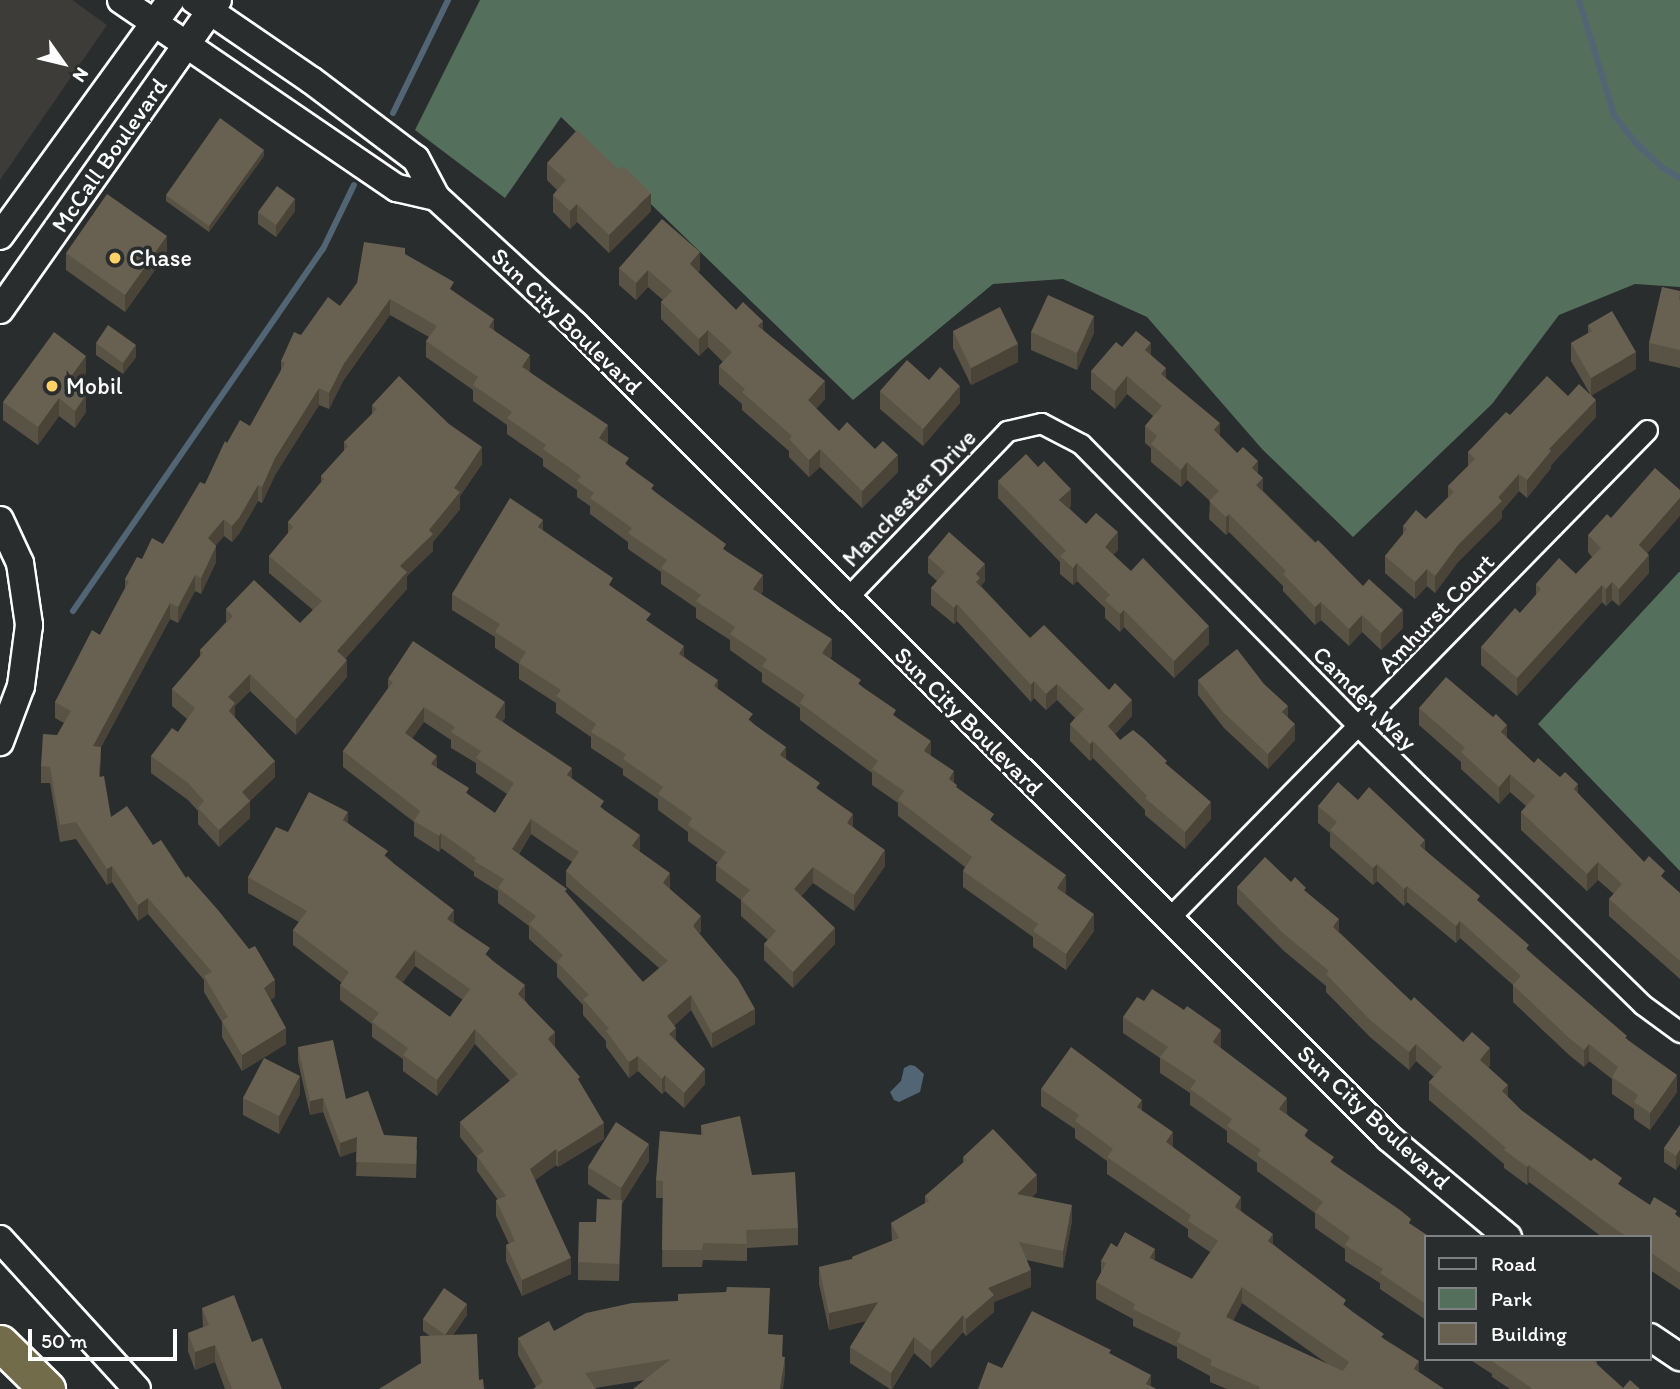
<!DOCTYPE html>
<style>
body{margin:0}
#map{position:relative;width:1680px;height:1389px;overflow:hidden;background:#2a2d2e;font-family:Itim,sans-serif}
div>[style]{position:absolute}
.built>*{inset:0;background:#3d3c38}
.green>*{inset:0;background:#556f5d}
.water>*{inset:0;background:#526575}
.stream>*{height:6px;margin:-3px;padding:0 3px;transform-origin:3px;border-radius:3px;background:#526575}
.roads{filter:drop-shadow(2px 0 #fff) drop-shadow(-2px 0 #fff) drop-shadow(0 2px #fff) drop-shadow(0 -2px #fff)}
.street>*{height:19px;margin:-9.5px;padding:0 9.5px;transform-origin:9.5px;border-radius:9.5px;background:#2a2d2e}
.secondary>*{height:26px;margin:-13px;padding:0 13px;transform-origin:13px;border-radius:13px;background:#2a2d2e}
.highway>*{height:35px;margin:-17.5px;padding:0 17.5px;transform-origin:17.5px;border-radius:17.5px;background:#726c4b}
.wall>*{inset:0;background:#595345}
.shaded-wall>*{inset:0;background:#494338}
.building>*{inset:0;background:#686050}
.dots>*{width:19px;height:19px;translate:-50% -50%;box-sizing:border-box;border:4px solid #2a2d2e;border-radius:50%}
span{translate:-50% -50%;white-space:nowrap;text-align:center;line-height:1.15;-webkit-text-stroke:7px #2a2d2e;paint-order:stroke}
.street-label{font-size:24px;color:#fff}
.poi-label{font-size:24px;color:#fff}
.left{translate:0 -50%;text-align:left}
.legend{position:absolute;left:1424px;top:1235px;width:228px;height:126px;box-sizing:border-box;background:#2a2d2e;border:2px solid #7f8182;margin:0;padding:9px 12px;list-style:none;font-size:21px;color:#fff}
.legend li{display:flex;align-items:center;gap:14px;height:35px}
.legend b{width:35px;border:2px solid #7f8182}
.north{position:absolute;left:28px;top:28px;width:70px;height:70px;-webkit-text-stroke:5px #2a2d2e;paint-order:stroke;rotate:124deg;font-size:19px;font-weight:700;line-height:28px;text-align:center;color:#fff}
.north::after{content:'';display:block;margin:auto;width:24px;height:32px;background:#fff;clip-path:polygon(50% 0,100% 100%,50% 72%,0 100%)}
.scale{position:absolute;left:28px;top:1329px;width:149px;height:32px;box-sizing:border-box;border:4px solid #fff;border-top:0;padding-left:9px;font-size:21px;line-height:24px;white-space:nowrap;color:#fff;-webkit-text-stroke:5px #2a2d2e;paint-order:stroke}
</style>
<div id="map">
<div class="built">
<i style="clip-path:polygon(0 0,72px 0,107px 25px,0 180px)"></i>
</div>
<div class="green">
<i style="clip-path:polygon(480px 0,1680px 0,1680px 287px,1635px 284px,1559px 315px,1492px 404px,1353px 537px,1262px 449px,1147px 317px,1063px 279px,993px 284px,853px 400px,561px 117px,505px 198px,415px 130px)"></i>
<i style="clip-path:polygon(1679px 572px,1680px 572px,1680px 871px,1538px 724px)"></i>
</div>
<div class="water">
<i style="clip-path:polygon(910px 1065px,915px 1066px,924px 1074px,920px 1092px,899px 1102px,894px 1100px,890px 1092px,901px 1081px,904px 1068px)"></i>
</div>
<div class="stream">
<i style="left:1579px;top:0;width:120px;rotate:73.1deg"></i>
<i style="left:1614px;top:115px;width:37px;rotate:52deg"></i>
<i style="left:1637px;top:144px;width:35px;rotate:43deg"></i>
<i style="left:1663px;top:168px;width:20px;rotate:30deg"></i>
<i style="left:393px;top:113px;width:126px;rotate:-64deg"></i>
<i style="left:73px;top:611px;width:440px;rotate:-55.4deg"></i>
<i style="left:323px;top:249px;width:71px;rotate:-64.2deg"></i>
</div>
<div class="roads">
<div class="street">
<i style="left:846px;top:599px;width:233px;rotate:-46.2deg"></i>
<i style="left:1007px;top:431px;width:35px;rotate:-13deg"></i>
<i style="left:1041px;top:423px;width:45px;rotate:27.7deg"></i>
<i style="left:1081px;top:444px;width:397px;rotate:45.5deg"></i>
<i style="left:1359px;top:727px;width:397px;rotate:44.4deg"></i>
<i style="left:1643px;top:1005px;width:46px;rotate:36.1deg"></i>
<i style="left:1169px;top:918px;width:683px;rotate:-45.59deg"></i>
</div>
<div class="secondary">
<i style="left:121px;top:0;width:334px;rotate:34.3deg"></i>
<i style="left:397px;top:188px;width:40px;rotate:13deg"></i>
<i style="left:194px;top:0;width:142px;rotate:34.4deg"></i>
<i style="left:311px;top:80px;width:131px;rotate:37deg"></i>
<i style="left:416px;top:159px;width:43px;rotate:62.2deg"></i>
<i style="left:436px;top:197px;width:189px;rotate:42.6deg"></i>
<i style="left:575px;top:325px;width:1150px;rotate:44.96deg"></i>
<i style="left:1389px;top:1138px;width:155px;rotate:39.8deg"></i>
<i style="left:0;top:236px;width:291px;rotate:-54.1deg"></i>
<i style="left:0;top:310px;width:379px;rotate:-54.9deg"></i>
<i style="left:0;top:520px;width:47px;rotate:65.1deg"></i>
<i style="left:20px;top:563px;width:63px;rotate:81.7deg"></i>
<i style="left:29px;top:625px;width:62px;rotate:97.5deg"></i>
<i style="left:21px;top:686px;width:60px;rotate:110.6deg"></i>
<i style="left:0;top:1239px;width:203px;rotate:47.6deg"></i>
<i style="left:1650px;top:1337px;width:36px;rotate:34deg"></i>
</div>
<div class="highway">
<i style="left:0;top:1343px;width:66px;rotate:44.4deg"></i>
</div>
</div>
<div class="wall">
<i style="clip-path:polygon(264px 156px,209px 232px,166px 201px,166px 195px)"></i>
<i style="clip-path:polygon(547px 163px,651px 211px,609px 253px,577px 222px,570px 229px,553px 212px,553px 195px,557px 190px,547px 180px)"></i>
<i style="clip-path:polygon(295px 211px,276px 237px,258px 224px,258px 212px)"></i>
<i style="clip-path:polygon(66px 253px,167px 253px,125px 312px,66px 270px)"></i>
<i style="clip-path:polygon(405px 254px,454px 292px,494px 330px,530px 372px,608px 442px,607px 443px,629px 467px,654px 491px,726px 551px,763px 591px,761px 594px,832px 656px,830px 658px,896px 717px,931px 756px,954px 783px,957px 788px,1066px 891px,1065px 893px,1094px 931px,1066px 970px,1033px 947px,1033px 937px,963px 887px,963px 871px,965px 867px,898px 816px,898px 803px,872px 785px,872px 773px,800px 720px,800px 708px,762px 682px,762px 673px,730px 650px,730px 640px,696px 618px,696px 608px,661px 584px,661px 572px,628px 549px,628px 542px,590px 514px,590px 506px,577px 497px,577px 490px,543px 466px,543px 459px,507px 434px,507px 425px,473px 401px,473px 390px,426px 357px,426px 341px,429px 337px,390px 315px,343px 381px,329px 409px,319px 405px,275px 475px,262px 503px,258px 501px,239px 534px,232px 542px,224px 536px,216px 545px,216px 562px,201px 594px,195px 591px,178px 623px,170px 619px,101px 747px,100px 776px,111px 817px,153px 845px,186px 878px,275px 997px,270px 1000px,286px 1044px,242px 1071px,222px 1037px,222px 1022px,204px 992px,204px 980px,148px 914px,138px 921px,112px 882px,107px 885px,76px 839px,60px 842px,50px 783px,41px 783px,41px 766px,64px 723px,55px 718px,55px 702px,100px 635px,125px 588px,125px 579px,142px 559px,163px 544px,205px 484px,227px 443px,250px 426px,281px 371px,281px 361px,301px 335px,340px 306px)"></i>
<i style="clip-path:polygon(619px 268px,700px 270px,698px 272px,736px 310px,763px 330px,825px 399px,816px 409px,839px 431px,898px 472px,862px 508px,820px 467px,809px 477px,789px 457px,789px 451px,742px 410px,742px 404px,719px 384px,719px 366px,723px 362px,708px 347px,699px 356px,661px 319px,661px 302px,663px 300px,648px 287px,636px 300px,619px 285px)"></i>
<i style="clip-path:polygon(1680px 291px,1680px 368px,1649px 361px,1649px 343px)"></i>
<i style="clip-path:polygon(1588px 325px,1636px 369px,1592px 395px,1596px 417px,1551px 465px,1551px 468px,1527px 498px,1519px 491px,1502px 511px,1502px 518px,1458px 562px,1435px 593px,1427px 586px,1415px 599px,1385px 573px,1385px 556px,1403px 534px,1403px 526px,1426px 519px,1448px 497px,1448px 486px,1468px 466px,1468px 452px,1510px 415px,1568px 396px,1590px 394px,1571px 361px,1571px 343px,1588px 333px)"></i>
<i style="clip-path:polygon(953px 331px,1018px 362px,971px 385px,953px 348px)"></i>
<i style="clip-path:polygon(1031px 332px,1094px 333px,1077px 370px,1031px 350px)"></i>
<i style="clip-path:polygon(96px 343px,136px 357px,123px 374px,96px 355px)"></i>
<i style="clip-path:polygon(1151px 355px,1166px 379px,1220px 436px,1258px 474px,1263px 491px,1403px 628px,1381px 650px,1362px 632px,1349px 646px,1321px 620px,1315px 625px,1283px 591px,1283px 586px,1229px 532px,1226px 535px,1209px 519px,1210px 501px,1187px 480px,1181px 487px,1151px 462px,1151px 448px,1145px 443px,1145px 426px,1153px 416px,1127px 394px,1115px 409px,1091px 389px,1091px 371px)"></i>
<i style="clip-path:polygon(86px 373px,76px 387px,86px 412px,75px 428px,59px 416px,38px 445px,3px 420px,3px 402px)"></i>
<i style="clip-path:polygon(929px 380px,960px 403px,923px 446px,880px 409px,880px 391px)"></i>
<i style="clip-path:polygon(372px 405px,482px 464px,460px 496px,460px 509px,433px 542px,433px 551px,407px 576px,407px 589px,345px 659px,347px 677px,296px 735px,250px 691px,235px 706px,235px 718px,275px 777px,250px 801px,250px 818px,219px 847px,198px 824px,198px 811px,188px 800px,151px 773px,151px 756px,178px 732px,187px 719px,172px 706px,172px 689px,200px 656px,200px 650px,226px 622px,226px 609px,300px 623px,313px 610px,269px 573px,269px 556px,288px 533px,288px 522px,321px 482px,321px 476px,344px 451px,344px 442px,372px 414px)"></i>
<i style="clip-path:polygon(998px 481px,1071px 506px,1069px 508px,1086px 524px,1118px 550px,1113px 555px,1209px 644px,1174px 678px,1124px 627px,1120px 632px,1105px 618px,1105px 608px,1077px 581px,1073px 585px,1060px 574px,1060px 562px,998px 498px)"></i>
<i style="clip-path:polygon(543px 531px,613px 588px,753px 723px,786px 760px,820px 791px,853px 827px,885px 866px,854px 911px,813px 883px,801px 896px,835px 944px,793px 988px,764px 960px,764px 944px,768px 940px,741px 916px,741px 900px,716px 881px,716px 865px,718px 863px,688px 841px,688px 832px,658px 810px,658px 799px,623px 775px,623px 769px,591px 748px,591px 737px,556px 713px,556px 703px,519px 679px,519px 664px,495px 648px,495px 637px,452px 610px,452px 594px)"></i>
<i style="clip-path:polygon(1588px 535px,1647px 553px,1649px 573px,1619px 606px,1612px 600px,1606px 606px,1602px 602px,1517px 696px,1481px 665px,1481px 647px,1520px 613px,1536px 595px,1536px 584px,1576px 574px,1592px 557px,1588px 552px)"></i>
<i style="clip-path:polygon(928px 557px,985px 581px,981px 586px,1030px 638px,1132px 716px,1115px 734px,1120px 740px,1167px 765px,1211px 819px,1185px 849px,1145px 815px,1145px 810px,1093px 758px,1090px 761px,1070px 741px,1070px 724px,1075px 718px,1057px 700px,1046px 710px,1034px 698px,1031px 702px,957px 621px,954px 624px,931px 605px,931px 588px,937px 581px,928px 573px)"></i>
<i style="clip-path:polygon(evenodd,388px 679px,505px 718px,502px 721px,572px 779px,604px 810px,640px 850px,639px 851px,670px 889px,701px 931px,699px 934px,755px 1024px,712px 1048px,691px 1010px,674px 1026px,676px 1040px,705px 1084px,684px 1108px,665px 1091px,662px 1094px,638px 1071px,629px 1078px,606px 1047px,606px 1041px,583px 1015px,583px 1005px,557px 977px,557px 964px,529px 939px,529px 926px,498px 903px,498px 891px,474px 876px,474px 872px,441px 848px,439px 852px,414px 836px,414px 822px,343px 767px,343px 751px,388px 688px,388px 679px,424px 722px,451px 740px,451px 748px,476px 763px,476px 773px,507px 794px,495px 813px,469px 795px,437px 768px,412px 738px,424px 722px,388px 679px,531px 834px,572px 862px,566px 871px,566px 886px,659px 968px,643px 982px,519px 854px,531px 834px)"></i>
<i style="clip-path:polygon(1198px 680px,1288px 718px,1295px 740px,1268px 769px,1224px 728px,1198px 695px)"></i>
<i style="clip-path:polygon(1419px 708px,1507px 739px,1534px 763px,1578px 794px,1644px 862px,1680px 893px,1680px 979px,1609px 916px,1609px 899px,1614px 894px,1598px 880px,1587px 891px,1521px 830px,1521px 812px,1526px 806px,1510px 792px,1499px 804px,1461px 769px,1461px 762px,1419px 725px)"></i>
<i style="clip-path:polygon(1358px 800px,1425px 850px,1529px 951px,1627px 1039px,1677px 1092px,1650px 1130px,1634px 1119px,1634px 1109px,1612px 1094px,1612px 1079px,1589px 1061px,1584px 1067px,1569px 1055px,1513px 1002px,1513px 985px,1460px 938px,1456px 943px,1407px 902px,1404px 906px,1377px 881px,1373px 885px,1330px 847px,1330px 833px,1318px 823px,1318px 806px)"></i>
<i style="clip-path:polygon(evenodd,348px 823px,388px 858px,490px 958px,525px 1000px,555px 1047px,580px 1084px,604px 1139px,558px 1167px,556px 1165px,535px 1180px,571px 1274px,522px 1296px,506px 1261px,506px 1245px,509px 1244px,496px 1216px,496px 1200px,498px 1200px,477px 1171px,477px 1158px,460px 1137px,460px 1122px,510px 1081px,475px 1044px,437px 1096px,403px 1071px,403px 1059px,372px 1037px,372px 1024px,340px 1000px,340px 985px,342px 983px,293px 945px,293px 930px,299px 922px,248px 893px,248px 877px,288px 832px,348px 823px,415px 966px,463px 1000px,450px 1017px,402px 983px,415px 966px)"></i>
<i style="clip-path:polygon(1291px 882px,1306px 892px,1339px 932px,1411px 1001px,1463px 1042px,1490px 1066px,1488px 1067px,1508px 1097px,1521px 1110px,1622px 1187px,1650px 1205px,1680px 1218px,1680px 1290px,1650px 1270px,1650px 1237px,1602px 1237px,1529px 1182px,1527px 1185px,1504px 1168px,1504px 1164px,1429px 1100px,1429px 1082px,1434px 1077px,1416px 1061px,1409px 1070px,1370px 1037px,1326px 992px,1326px 986px,1284px 951px,1237px 904px,1237px 887px)"></i>
<i style="clip-path:polygon(1123px 1017px,1221px 1046px,1220px 1048px,1287px 1114px,1308px 1139px,1334px 1165px,1426px 1237px,1426px 1320px,1380px 1289px,1380px 1283px,1345px 1261px,1345px 1249px,1315px 1228px,1315px 1213px,1257px 1171px,1257px 1163px,1227px 1142px,1227px 1131px,1190px 1105px,1190px 1093px,1160px 1073px,1160px 1058px,1123px 1033px)"></i>
<i style="clip-path:polygon(298px 1047px,346px 1099px,384px 1135px,417px 1150px,416px 1178px,356px 1176px,357px 1151px,340px 1157px,323px 1112px,310px 1115px,298px 1061px)"></i>
<i style="clip-path:polygon(evenodd,1041px 1089px,1142px 1111px,1173px 1148px,1241px 1211px,1273px 1244px,1384px 1339px,1419px 1372px,1444px 1389px,1227px 1389px,1210px 1382px,1210px 1376px,1177px 1358px,1177px 1347px,1133px 1326px,1133px 1319px,1096px 1299px,1096px 1282px,1101px 1273px,1101px 1261px,1117px 1247px,1155px 1261px,1192px 1279px,1210px 1252px,1188px 1237px,1188px 1229px,1107px 1174px,1107px 1161px,1075px 1138px,1075px 1129px,1041px 1106px,1041px 1089px,1242px 1303px,1329px 1365px,1233px 1321px,1242px 1303px)"></i>
<i style="clip-path:polygon(300px 1094px,279px 1134px,243px 1115px,243px 1098px)"></i>
<i style="clip-path:polygon(701px 1125px,752px 1175px,798px 1228px,798px 1245px,747px 1248px,747px 1261px,703px 1260px,702px 1267px,662px 1267px,663px 1198px,656px 1198px,656px 1180px,701px 1135px)"></i>
<i style="clip-path:polygon(1680px 1125px,1676px 1170px,1664px 1162px,1664px 1148px)"></i>
<i style="clip-path:polygon(963px 1157px,1037px 1192px,1032px 1197px,1072px 1221px,1063px 1268px,1027px 1260px,1031px 1287px,994px 1302px,994px 1312px,966px 1336px,963px 1332px,931px 1368px,914px 1353px,892px 1389px,890px 1389px,850px 1363px,850px 1347px,866px 1321px,829px 1330px,819px 1284px,819px 1267px,852px 1259px,852px 1257px,892px 1241px,891px 1223px,925px 1203px,925px 1196px,963px 1163px)"></i>
<i style="clip-path:polygon(649px 1161px,622px 1204px,619px 1281px,578px 1280px,578px 1262px,596px 1222px,612px 1200px,588px 1184px,588px 1167px)"></i>
<i style="clip-path:polygon(202px 1308px,252px 1342px,282px 1389px,225px 1389px,215px 1362px,195px 1370px,188px 1351px,188px 1333px,203px 1327px)"></i>
<i style="clip-path:polygon(467px 1315px,453px 1335px,479px 1380px,421px 1363px,430px 1336px,423px 1331px,423px 1319px)"></i>
<i style="clip-path:polygon(554px 1331px,769px 1334px,783px 1357px,785px 1374px,645px 1380px,595px 1388px,536px 1387px,518px 1355px,518px 1338px)"></i>
<i style="clip-path:polygon(1469px 1359px,1597px 1359px,1597px 1364px,1623px 1388px,1640px 1389px,1510px 1389px,1492px 1377px,1492px 1374px)"></i>
</div>
<div class="shaded-wall">
<i style="clip-path:polygon(264px 150px,264px 156px,209px 232px,209px 226px)"></i>
<i style="clip-path:polygon(651px 193px,651px 211px,609px 253px,609px 235px)"></i>
<i style="clip-path:polygon(295px 199px,295px 211px,276px 237px,276px 225px)"></i>
<i style="clip-path:polygon(577px 204px,577px 222px,570px 229px,570px 211px)"></i>
<i style="clip-path:polygon(167px 236px,167px 253px,125px 312px,125px 295px)"></i>
<i style="clip-path:polygon(700px 252px,700px 270px,690px 282px,690px 264px)"></i>
<i style="clip-path:polygon(648px 270px,648px 287px,636px 300px,636px 283px)"></i>
<i style="clip-path:polygon(390px 299px,390px 315px,343px 381px,329px 409px,329px 393px,343px 365px)"></i>
<i style="clip-path:polygon(1094px 316px,1094px 333px,1077px 370px,1077px 353px)"></i>
<i style="clip-path:polygon(494px 319px,494px 336px,489px 327px)"></i>
<i style="clip-path:polygon(763px 321px,763px 338px,758px 326px)"></i>
<i style="clip-path:polygon(708px 330px,708px 347px,699px 356px,699px 339px)"></i>
<i style="clip-path:polygon(1151px 343px,1151px 361px,1145px 350px)"></i>
<i style="clip-path:polygon(1018px 344px,1018px 362px,971px 385px,971px 368px)"></i>
<i style="clip-path:polygon(136px 345px,136px 357px,123px 374px,123px 363px)"></i>
<i style="clip-path:polygon(1636px 352px,1636px 369px,1591px 396px,1591px 378px)"></i>
<i style="clip-path:polygon(530px 355px,530px 371px,522px 367px)"></i>
<i style="clip-path:polygon(86px 356px,86px 373px,68px 399px,68px 381px)"></i>
<i style="clip-path:polygon(1166px 368px,1166px 385px,1161px 374px)"></i>
<i style="clip-path:polygon(1127px 376px,1127px 394px,1115px 409px,1115px 391px)"></i>
<i style="clip-path:polygon(825px 381px,825px 399px,808px 418px,808px 400px)"></i>
<i style="clip-path:polygon(960px 386px,960px 403px,923px 446px,923px 429px)"></i>
<i style="clip-path:polygon(319px 388px,319px 405px,275px 475px,262px 503px,262px 487px,275px 458px)"></i>
<i style="clip-path:polygon(86px 395px,86px 412px,75px 428px,75px 411px)"></i>
<i style="clip-path:polygon(59px 398px,59px 416px,38px 445px,38px 427px)"></i>
<i style="clip-path:polygon(1596px 400px,1596px 417px,1551px 465px,1551px 468px,1527px 498px,1527px 480px,1549px 449px)"></i>
<i style="clip-path:polygon(1220px 423px,1220px 440px,1214px 430px)"></i>
<i style="clip-path:polygon(608px 425px,608px 442px,599px 454px,599px 438px)"></i>
<i style="clip-path:polygon(482px 447px,482px 464px,460px 496px,460px 509px,433px 542px,433px 551px,407px 576px,407px 589px,337px 668px,337px 651px,400px 566px,429px 530px,454px 488px)"></i>
<i style="clip-path:polygon(820px 449px,820px 467px,809px 477px,809px 460px)"></i>
<i style="clip-path:polygon(898px 455px,898px 472px,862px 508px,862px 491px)"></i>
<i style="clip-path:polygon(1258px 461px,1258px 478px,1252px 468px)"></i>
<i style="clip-path:polygon(1187px 462px,1187px 480px,1181px 487px,1181px 470px)"></i>
<i style="clip-path:polygon(1519px 474px,1519px 491px,1502px 511px,1502px 518px,1458px 562px,1435px 593px,1435px 576px,1458px 545px)"></i>
<i style="clip-path:polygon(1263px 478px,1263px 495px,1256px 485px)"></i>
<i style="clip-path:polygon(258px 485px,258px 501px,239px 534px,232px 542px,232px 526px)"></i>
<i style="clip-path:polygon(1071px 489px,1071px 506px,1059px 517px,1059px 500px)"></i>
<i style="clip-path:polygon(1680px 498px,1680px 516px,1639px 563px,1639px 545px)"></i>
<i style="clip-path:polygon(1229px 514px,1229px 532px,1226px 535px,1226px 517px)"></i>
<i style="clip-path:polygon(224px 519px,224px 536px,208px 554px,208px 538px)"></i>
<i style="clip-path:polygon(543px 520px,543px 536px,538px 527px)"></i>
<i style="clip-path:polygon(1118px 532px,1118px 550px,1105px 564px,1105px 547px)"></i>
<i style="clip-path:polygon(216px 546px,216px 562px,201px 594px,201px 578px)"></i>
<i style="clip-path:polygon(1649px 555px,1649px 573px,1619px 606px,1619px 589px)"></i>
<i style="clip-path:polygon(1077px 563px,1077px 581px,1073px 585px,1073px 568px)"></i>
<i style="clip-path:polygon(985px 564px,985px 581px,980px 587px,976px 598px,976px 574px)"></i>
<i style="clip-path:polygon(1427px 569px,1427px 586px,1415px 599px,1415px 582px)"></i>
<i style="clip-path:polygon(195px 575px,195px 591px,178px 623px,178px 607px)"></i>
<i style="clip-path:polygon(763px 575px,763px 591px,753px 605px,753px 589px)"></i>
<i style="clip-path:polygon(1612px 582px,1612px 600px,1606px 606px,1606px 589px)"></i>
<i style="clip-path:polygon(1602px 585px,1602px 602px,1517px 696px,1517px 678px)"></i>
<i style="clip-path:polygon(1321px 602px,1321px 620px,1315px 625px,1315px 607px)"></i>
<i style="clip-path:polygon(170px 603px,170px 619px,101px 747px,99px 793px,93px 746px)"></i>
<i style="clip-path:polygon(957px 604px,957px 621px,954px 624px,954px 608px)"></i>
<i style="clip-path:polygon(1124px 610px,1124px 627px,1120px 632px,1120px 614px)"></i>
<i style="clip-path:polygon(1403px 610px,1403px 628px,1381px 650px,1381px 633px)"></i>
<i style="clip-path:polygon(1362px 615px,1362px 632px,1349px 646px,1349px 629px)"></i>
<i style="clip-path:polygon(1209px 626px,1209px 644px,1174px 678px,1174px 661px)"></i>
<i style="clip-path:polygon(832px 639px,832px 656px,822px 669px,822px 653px)"></i>
<i style="clip-path:polygon(684px 646px,684px 662px,679px 654px)"></i>
<i style="clip-path:polygon(347px 660px,347px 677px,296px 735px,296px 719px)"></i>
<i style="clip-path:polygon(250px 674px,250px 691px,235px 706px,235px 719px,229px 727px,228px 697px)"></i>
<i style="clip-path:polygon(718px 680px,718px 696px,714px 686px)"></i>
<i style="clip-path:polygon(1034px 681px,1034px 698px,1031px 702px,1031px 685px)"></i>
<i style="clip-path:polygon(1057px 684px,1057px 700px,1046px 710px,1046px 694px)"></i>
<i style="clip-path:polygon(1132px 700px,1132px 716px,1108px 742px,1108px 726px)"></i>
<i style="clip-path:polygon(505px 702px,505px 718px,495px 732px,495px 717px)"></i>
<i style="clip-path:polygon(1288px 706px,1288px 721px,1282px 712px)"></i>
<i style="clip-path:polygon(424px 707px,424px 722px,405px 749px,405px 733px)"></i>
<i style="clip-path:polygon(1295px 724px,1295px 740px,1268px 769px,1268px 754px)"></i>
<i style="clip-path:polygon(1507px 725px,1507px 742px,1501px 732px)"></i>
<i style="clip-path:polygon(931px 741px,931px 758px,924px 751px)"></i>
<i style="clip-path:polygon(1093px 741px,1093px 758px,1090px 761px,1090px 744px)"></i>
<i style="clip-path:polygon(786px 747px,786px 763px,780px 755px)"></i>
<i style="clip-path:polygon(437px 756px,437px 771px,431px 764px)"></i>
<i style="clip-path:polygon(275px 761px,275px 777px,242px 809px,242px 792px)"></i>
<i style="clip-path:polygon(572px 768px,572px 784px,567px 775px)"></i>
<i style="clip-path:polygon(954px 771px,954px 788px,949px 779px)"></i>
<i style="clip-path:polygon(1510px 774px,1510px 792px,1499px 804px,1499px 787px)"></i>
<i style="clip-path:polygon(1578px 784px,1578px 802px,1574px 789px)"></i>
<i style="clip-path:polygon(250px 801px,250px 818px,219px 847px,219px 830px)"></i>
<i style="clip-path:polygon(1211px 802px,1211px 819px,1185px 849px,1185px 832px)"></i>
<i style="clip-path:polygon(348px 812px,348px 828px,343px 820px)"></i>
<i style="clip-path:polygon(853px 814px,853px 831px,847px 823px)"></i>
<i style="clip-path:polygon(531px 819px,531px 834px,512px 864px,512px 849px)"></i>
<i style="clip-path:polygon(441px 833px,441px 848px,439px 852px,439px 836px)"></i>
<i style="clip-path:polygon(640px 835px,640px 850px,632px 862px,632px 846px)"></i>
<i style="clip-path:polygon(1425px 840px,1425px 857px,1420px 846px)"></i>
<i style="clip-path:polygon(885px 850px,885px 866px,854px 911px,854px 895px)"></i>
<i style="clip-path:polygon(1598px 862px,1598px 880px,1587px 891px,1587px 874px)"></i>
<i style="clip-path:polygon(1377px 864px,1377px 881px,1373px 885px,1373px 868px)"></i>
<i style="clip-path:polygon(112px 866px,112px 882px,107px 885px,107px 869px)"></i>
<i style="clip-path:polygon(813px 867px,813px 883px,794px 905px,794px 889px)"></i>
<i style="clip-path:polygon(670px 873px,670px 889px,663px 883px)"></i>
<i style="clip-path:polygon(1066px 875px,1066px 891px,1057px 904px,1057px 888px)"></i>
<i style="clip-path:polygon(1407px 886px,1407px 902px,1404px 906px,1404px 889px)"></i>
<i style="clip-path:polygon(148px 898px,148px 914px,138px 921px,138px 905px)"></i>
<i style="clip-path:polygon(454px 910px,454px 926px,447px 919px)"></i>
<i style="clip-path:polygon(1094px 914px,1094px 931px,1066px 970px,1066px 954px)"></i>
<i style="clip-path:polygon(701px 916px,701px 931px,693px 942px,693px 926px)"></i>
<i style="clip-path:polygon(1339px 919px,1339px 937px,1333px 927px)"></i>
<i style="clip-path:polygon(1460px 921px,1460px 938px,1456px 943px,1456px 926px)"></i>
<i style="clip-path:polygon(835px 928px,835px 944px,793px 988px,793px 972px)"></i>
<i style="clip-path:polygon(415px 950px,415px 966px,395px 993px,395px 977px)"></i>
<i style="clip-path:polygon(275px 980px,275px 997px,264px 1004px,264px 988px)"></i>
<i style="clip-path:polygon(525px 985px,525px 1000px,518px 1010px,518px 994px)"></i>
<i style="clip-path:polygon(691px 995px,691px 1010px,667px 1032px,667px 1016px)"></i>
<i style="clip-path:polygon(755px 1009px,755px 1024px,712px 1048px,712px 1033px)"></i>
<i style="clip-path:polygon(286px 1028px,286px 1044px,242px 1071px,242px 1055px)"></i>
<i style="clip-path:polygon(676px 1028px,676px 1044px,669px 1034px)"></i>
<i style="clip-path:polygon(475px 1029px,475px 1044px,437px 1096px,437px 1080px)"></i>
<i style="clip-path:polygon(1221px 1030px,1221px 1046px,1213px 1058px,1213px 1042px)"></i>
<i style="clip-path:polygon(555px 1032px,555px 1048px,548px 1039px)"></i>
<i style="clip-path:polygon(1416px 1044px,1416px 1061px,1409px 1070px,1409px 1052px)"></i>
<i style="clip-path:polygon(1589px 1044px,1589px 1061px,1584px 1067px,1584px 1050px)"></i>
<i style="clip-path:polygon(1490px 1048px,1490px 1066px,1480px 1077px,1480px 1060px)"></i>
<i style="clip-path:polygon(638px 1056px,638px 1071px,629px 1078px,629px 1062px)"></i>
<i style="clip-path:polygon(705px 1069px,705px 1084px,684px 1108px,684px 1093px)"></i>
<i style="clip-path:polygon(665px 1075px,665px 1091px,662px 1094px,662px 1079px)"></i>
<i style="clip-path:polygon(1677px 1075px,1677px 1092px,1650px 1130px,1650px 1113px)"></i>
<i style="clip-path:polygon(300px 1076px,300px 1094px,279px 1134px,279px 1116px)"></i>
<i style="clip-path:polygon(1508px 1085px,1508px 1102px,1502px 1091px)"></i>
<i style="clip-path:polygon(323px 1098px,323px 1112px,310px 1115px,310px 1101px)"></i>
<i style="clip-path:polygon(1287px 1098px,1287px 1114px,1279px 1125px,1279px 1109px)"></i>
<i style="clip-path:polygon(1142px 1100px,1142px 1117px,1137px 1107px)"></i>
<i style="clip-path:polygon(604px 1123px,604px 1139px,558px 1167px,558px 1152px)"></i>
<i style="clip-path:polygon(1173px 1132px,1173px 1149px,1166px 1142px)"></i>
<i style="clip-path:polygon(357px 1137px,357px 1151px,340px 1157px,340px 1143px)"></i>
<i style="clip-path:polygon(649px 1144px,649px 1161px,622px 1204px,619px 1281px,621px 1188px)"></i>
<i style="clip-path:polygon(556px 1149px,556px 1165px,530px 1184px,530px 1169px)"></i>
<i style="clip-path:polygon(1680px 1150px,1680px 1164px,1676px 1170px,1676px 1156px)"></i>
<i style="clip-path:polygon(1529px 1165px,1529px 1182px,1527px 1185px,1527px 1167px)"></i>
<i style="clip-path:polygon(1037px 1175px,1037px 1192px,1017px 1210px,1017px 1194px)"></i>
<i style="clip-path:polygon(1241px 1197px,1241px 1214px,1235px 1207px)"></i>
<i style="clip-path:polygon(1072px 1205px,1072px 1221px,1063px 1268px,1063px 1251px)"></i>
<i style="clip-path:polygon(1273px 1234px,1273px 1250px,1268px 1241px)"></i>
<i style="clip-path:polygon(1155px 1249px,1155px 1266px,1150px 1258px)"></i>
<i style="clip-path:polygon(571px 1258px,571px 1274px,522px 1296px,522px 1280px)"></i>
<i style="clip-path:polygon(1031px 1270px,1031px 1287px,994px 1302px,994px 1312px,966px 1336px,966px 1319px,988px 1288px)"></i>
<i style="clip-path:polygon(1242px 1287px,1242px 1303px,1226px 1334px,1226px 1317px)"></i>
<i style="clip-path:polygon(878px 1302px,878px 1318px,829px 1330px,829px 1313px)"></i>
<i style="clip-path:polygon(467px 1304px,467px 1315px,445px 1346px,445px 1335px)"></i>
<i style="clip-path:polygon(963px 1315px,963px 1332px,931px 1368px,931px 1351px)"></i>
<i style="clip-path:polygon(914px 1337px,914px 1353px,891px 1389px,891px 1373px)"></i>
<i style="clip-path:polygon(215px 1345px,215px 1362px,195px 1370px,195px 1352px)"></i>
<i style="clip-path:polygon(785px 1357px,785px 1374px,783px 1389px,780px 1389px)"></i>
<i style="clip-path:polygon(1419px 1361px,1419px 1378px,1414px 1369px)"></i>
<i style="clip-path:polygon(1151px 1375px,1151px 1389px,1146px 1384px)"></i>
</div>
<div class="building">
<i style="clip-path:polygon(220px 118px,264px 150px,209px 226px,166px 195px)"></i>
<i style="clip-path:polygon(577px 130px,619px 170px,623px 166px,651px 193px,609px 235px,577px 204px,570px 211px,553px 195px,566px 180px,547px 163px)"></i>
<i style="clip-path:polygon(277px 186px,295px 199px,276px 225px,258px 212px)"></i>
<i style="clip-path:polygon(107px 194px,167px 236px,125px 295px,66px 253px)"></i>
<i style="clip-path:polygon(662px 219px,700px 252px,690px 264px,736px 310px,743px 302px,763px 321px,758px 326px,825px 381px,808px 400px,839px 431px,847px 422px,875px 449px,883px 441px,898px 455px,862px 491px,820px 449px,809px 460px,789px 439px,792px 436px,742px 392px,745px 389px,719px 366px,732px 352px,708px 330px,699px 339px,661px 302px,672px 291px,648px 270px,636px 283px,619px 268px)"></i>
<i style="clip-path:polygon(364px 242px,405px 248px,405px 254px,454px 282px,450px 289px,494px 319px,489px 327px,530px 355px,522px 367px,608px 425px,599px 438px,629px 458px,625px 464px,654px 485px,651px 489px,726px 544px,723px 549px,763px 575px,753px 589px,832px 639px,822px 653px,861px 680px,858px 684px,896px 710px,893px 715px,931px 741px,924px 751px,954px 771px,949px 779px,957px 785px,956px 787px,994px 814px,990px 820px,1066px 875px,1057px 888px,1094px 914px,1066px 954px,1033px 931px,1038px 924px,963px 871px,972px 857px,898px 800px,904px 791px,872px 769px,878px 761px,800px 703px,805px 695px,762px 666px,767px 659px,730px 634px,735px 627px,696px 601px,701px 595px,661px 568px,667px 560px,628px 533px,632px 528px,590px 498px,594px 493px,577px 481px,581px 476px,543px 449px,546px 445px,507px 418px,512px 412px,473px 385px,478px 377px,426px 341px,437px 326px,390px 299px,343px 365px,329px 393px,319px 388px,275px 458px,262px 487px,258px 485px,239px 518px,232px 526px,224px 519px,208px 538px,216px 546px,201px 578px,195px 575px,178px 607px,170px 603px,93px 746px,101px 747px,99px 777px,104px 776px,111px 817px,127px 806px,153px 845px,161px 840px,186px 878px,188px 876px,218px 910px,249px 949px,255px 946px,275px 980px,264px 988px,286px 1028px,242px 1055px,222px 1021px,228px 1017px,204px 976px,212px 972px,148px 898px,138px 905px,112px 866px,107px 869px,76px 822px,60px 825px,50px 767px,41px 766px,43px 734px,57px 735px,71px 711px,55px 702px,92px 630px,100px 635px,129px 581px,125px 579px,137px 557px,142px 559px,152px 538px,163px 544px,200px 482px,205px 484px,225px 441px,227px 443px,240px 420px,250px 426px,285px 363px,281px 361px,294px 332px,301px 335px,328px 297px,340px 306px,357px 283px)"></i>
<i style="clip-path:polygon(1662px 287px,1680px 291px,1679px 300px,1680px 300px,1680px 350px,1649px 343px)"></i>
<i style="clip-path:polygon(1048px 295px,1094px 316px,1077px 353px,1031px 332px)"></i>
<i style="clip-path:polygon(1000px 307px,1018px 344px,971px 368px,953px 331px)"></i>
<i style="clip-path:polygon(1612px 311px,1636px 352px,1591px 378px,1571px 343px,1592px 331px,1588px 325px)"></i>
<i style="clip-path:polygon(108px 325px,136px 345px,123px 363px,96px 343px)"></i>
<i style="clip-path:polygon(1136px 331px,1151px 343px,1145px 350px,1166px 368px,1161px 374px,1220px 423px,1214px 430px,1237px 453px,1243px 447px,1258px 461px,1252px 468px,1263px 478px,1256px 485px,1315px 543px,1318px 540px,1363px 586px,1369px 579px,1403px 610px,1381px 633px,1362px 615px,1349px 629px,1321px 602px,1315px 607px,1283px 574px,1286px 571px,1229px 514px,1226px 517px,1209px 501px,1219px 491px,1187px 462px,1181px 470px,1151px 444px,1157px 436px,1145px 426px,1162px 406px,1127px 376px,1115px 391px,1091px 371px,1116px 342px,1122px 347px)"></i>
<i style="clip-path:polygon(54px 332px,86px 356px,68px 381px,86px 395px,75px 411px,59px 398px,38px 427px,3px 402px)"></i>
<i style="clip-path:polygon(907px 360px,929px 380px,940px 367px,960px 386px,923px 429px,880px 391px)"></i>
<i style="clip-path:polygon(399px 376px,449px 424px,482px 447px,454px 488px,460px 492px,429px 530px,433px 534px,400px 566px,407px 572px,337px 651px,347px 660px,296px 719px,250px 674px,228px 697px,235px 703px,229px 711px,275px 761px,242px 792px,250px 801px,219px 830px,198px 808px,204px 801px,188px 783px,151px 756px,172px 728px,178px 732px,195px 708px,172px 689px,203px 653px,200px 650px,233px 616px,226px 609px,254px 580px,300px 623px,322px 601px,269px 556px,293px 527px,288px 522px,324px 479px,321px 476px,348px 446px,344px 442px,377px 409px,372px 405px)"></i>
<i style="clip-path:polygon(1547px 376px,1568px 396px,1579px 384px,1596px 400px,1549px 449px,1551px 451px,1527px 480px,1519px 474px,1498px 497px,1502px 501px,1458px 545px,1435px 576px,1427px 569px,1415px 582px,1385px 556px,1407px 529px,1403px 526px,1416px 510px,1426px 519px,1454px 492px,1448px 486px,1475px 459px,1468px 452px,1506px 412px,1510px 415px)"></i>
<i style="clip-path:polygon(1026px 454px,1038px 467px,1044px 461px,1071px 489px,1059px 500px,1086px 524px,1096px 513px,1118px 532px,1105px 547px,1131px 571px,1143px 558px,1209px 626px,1174px 661px,1124px 610px,1120px 614px,1105px 600px,1110px 595px,1077px 563px,1073px 568px,1060px 556px,1066px 551px,998px 481px)"></i>
<i style="clip-path:polygon(1655px 468px,1680px 490px,1680px 498px,1639px 545px,1649px 555px,1619px 589px,1612px 582px,1606px 589px,1602px 585px,1517px 678px,1481px 647px,1515px 608px,1520px 613px,1541px 589px,1536px 584px,1559px 558px,1576px 574px,1601px 548px,1588px 535px,1607px 514px,1611px 518px)"></i>
<i style="clip-path:polygon(510px 498px,543px 520px,538px 527px,613px 578px,609px 585px,651px 614px,646px 620px,684px 646px,679px 654px,718px 680px,714px 686px,753px 714px,748px 720px,786px 747px,780px 755px,820px 783px,816px 788px,853px 814px,847px 823px,885px 850px,854px 895px,813px 867px,794px 889px,835px 928px,793px 972px,764px 944px,776px 931px,741px 900px,750px 890px,716px 865px,726px 852px,688px 825px,692px 818px,658px 794px,663px 787px,623px 759px,626px 754px,591px 732px,596px 724px,556px 696px,561px 690px,519px 663px,526px 652px,495px 632px,500px 624px,452px 594px)"></i>
<i style="clip-path:polygon(949px 532px,985px 564px,976px 574px,980px 578px,976px 582px,1030px 638px,1044px 625px,1109px 690px,1115px 683px,1132px 700px,1108px 726px,1120px 740px,1133px 730px,1143px 738px,1167px 761px,1165px 763px,1211px 802px,1185px 832px,1145px 798px,1147px 796px,1093px 741px,1090px 744px,1070px 724px,1084px 709px,1057px 684px,1046px 694px,1034px 681px,1031px 685px,957px 604px,954px 608px,931px 588px,945px 572px,928px 557px)"></i>
<i style="clip-path:polygon(evenodd,413px 641px,505px 702px,495px 717px,572px 768px,567px 775px,604px 801px,600px 807px,640px 835px,632px 846px,670px 873px,663px 883px,701px 916px,693px 926px,738px 979px,755px 1009px,712px 1033px,691px 995px,667px 1016px,676px 1028px,669px 1034px,705px 1069px,684px 1093px,665px 1075px,662px 1079px,638px 1056px,629px 1062px,606px 1031px,609px 1029px,583px 999px,589px 995px,557px 962px,563px 955px,529px 924px,536px 916px,498px 888px,504px 879px,474px 861px,476px 858px,441px 833px,439px 836px,414px 821px,420px 811px,343px 751px,393px 682px,388px 679px,413px 641px,424px 707px,455px 727px,451px 732px,481px 751px,476px 758px,514px 783px,495px 813px,466px 793px,469px 788px,431px 764px,437px 756px,405px 733px,424px 707px,413px 641px,531px 819px,579px 852px,566px 871px,668px 961px,643px 982px,565px 891px,567px 889px,512px 849px,531px 819px)"></i>
<i style="clip-path:polygon(1237px 649px,1264px 684px,1288px 706px,1282px 712px,1295px 724px,1268px 754px,1224px 713px,1198px 680px)"></i>
<i style="clip-path:polygon(1446px 677px,1493px 717px,1496px 714px,1507px 725px,1501px 732px,1534px 763px,1538px 758px,1560px 777px,1565px 772px,1578px 784px,1574px 789px,1644px 862px,1649px 856px,1665px 871px,1661px 876px,1680px 893px,1680px 961px,1609px 899px,1622px 884px,1598px 862px,1587px 874px,1521px 812px,1535px 796px,1510px 774px,1499px 787px,1461px 752px,1465px 748px,1419px 708px)"></i>
<i style="clip-path:polygon(1338px 782px,1358px 800px,1369px 787px,1425px 840px,1420px 846px,1480px 896px,1477px 900px,1529px 945px,1526px 949px,1627px 1036px,1625px 1038px,1677px 1075px,1650px 1113px,1634px 1102px,1638px 1095px,1612px 1077px,1618px 1067px,1589px 1044px,1584px 1050px,1569px 1038px,1513px 985px,1521px 976px,1460px 921px,1456px 926px,1407px 886px,1404px 889px,1377px 864px,1373px 868px,1330px 830px,1337px 822px,1318px 806px)"></i>
<i style="clip-path:polygon(evenodd,309px 792px,348px 812px,343px 820px,388px 851px,384px 856px,454px 910px,447px 919px,490px 948px,485px 955px,525px 985px,518px 994px,555px 1032px,548px 1039px,580px 1077px,578px 1079px,604px 1123px,558px 1152px,556px 1149px,530px 1169px,571px 1258px,522px 1280px,506px 1245px,515px 1241px,496px 1200px,506px 1196px,477px 1156px,484px 1151px,460px 1122px,518px 1074px,475px 1029px,437px 1080px,403px 1055px,408px 1048px,372px 1022px,379px 1013px,340px 985px,349px 972px,293px 930px,307px 911px,248px 877px,276px 827px,288px 832px,309px 792px,415px 950px,470px 989px,450px 1017px,395px 977px,415px 950px)"></i>
<i style="clip-path:polygon(1265px 857px,1291px 882px,1295px 877px,1306px 888px,1304px 890px,1339px 919px,1333px 927px,1411px 1001px,1414px 997px,1463px 1042px,1472px 1032px,1490px 1048px,1480px 1060px,1508px 1085px,1502px 1091px,1521px 1110px,1591px 1161px,1594px 1158px,1622px 1178px,1618px 1184px,1650px 1205px,1654px 1197px,1677px 1211px,1675px 1214px,1680px 1218px,1680px 1273px,1650px 1252px,1650px 1237px,1627px 1237px,1607px 1223px,1529px 1165px,1527px 1167px,1504px 1150px,1506px 1148px,1429px 1082px,1442px 1067px,1416px 1044px,1409px 1052px,1370px 1020px,1326px 974px,1329px 971px,1284px 934px,1237px 887px)"></i>
<i style="clip-path:polygon(1152px 989px,1184px 1010px,1187px 1006px,1221px 1030px,1213px 1042px,1287px 1098px,1279px 1109px,1308px 1130px,1304px 1136px,1334px 1157px,1330px 1162px,1400px 1210px,1411px 1219px,1409px 1223px,1430px 1237px,1426px 1237px,1426px 1304px,1380px 1273px,1383px 1269px,1345px 1245px,1350px 1237px,1315px 1212px,1323px 1202px,1257px 1155px,1261px 1150px,1227px 1126px,1232px 1119px,1190px 1089px,1196px 1081px,1160px 1057px,1168px 1047px,1123px 1017px,1137px 997px,1144px 1001px)"></i>
<i style="clip-path:polygon(333px 1040px,346px 1099px,368px 1091px,384px 1135px,417px 1137px,416px 1164px,356px 1162px,357px 1137px,340px 1143px,323px 1098px,310px 1101px,298px 1047px)"></i>
<i style="clip-path:polygon(evenodd,1071px 1047px,1142px 1100px,1137px 1107px,1173px 1132px,1166px 1142px,1241px 1197px,1235px 1207px,1273px 1234px,1268px 1241px,1346px 1300px,1343px 1305px,1384px 1334px,1381px 1337px,1419px 1361px,1414px 1369px,1444px 1389px,1259px 1389px,1260px 1387px,1210px 1365px,1212px 1360px,1177px 1342px,1181px 1333px,1133px 1309px,1135px 1304px,1096px 1282px,1106px 1263px,1101px 1261px,1111px 1243px,1117px 1247px,1125px 1232px,1155px 1249px,1150px 1258px,1192px 1279px,1218px 1241px,1188px 1221px,1191px 1215px,1107px 1157px,1113px 1149px,1075px 1121px,1079px 1115px,1041px 1089px,1071px 1047px,1242px 1287px,1349px 1362px,1343px 1371px,1226px 1317px,1242px 1287px)"></i>
<i style="clip-path:polygon(264px 1058px,300px 1076px,279px 1116px,243px 1098px)"></i>
<i style="clip-path:polygon(740px 1116px,752px 1175px,795px 1172px,798px 1228px,746px 1230px,747px 1244px,703px 1243px,702px 1250px,662px 1250px,663px 1181px,656px 1180px,660px 1131px,703px 1135px,701px 1125px)"></i>
<i style="clip-path:polygon(616px 1122px,649px 1144px,621px 1188px,588px 1167px)"></i>
<i style="clip-path:polygon(1680px 1125px,1680px 1150px,1676px 1156px,1664px 1148px)"></i>
<i style="clip-path:polygon(993px 1129px,1037px 1175px,1017px 1194px,1072px 1205px,1063px 1251px,1019px 1242px,1031px 1270px,988px 1288px,994px 1295px,966px 1319px,963px 1315px,931px 1351px,914px 1337px,891px 1373px,850px 1347px,878px 1302px,829px 1313px,819px 1267px,853px 1259px,852px 1257px,899px 1238px,891px 1223px,929px 1201px,925px 1196px,966px 1160px,963px 1157px)"></i>
<i style="clip-path:polygon(597px 1199px,622px 1200px,619px 1264px,578px 1262px,579px 1222px,596px 1222px)"></i>
<i style="clip-path:polygon(727px 1287px,770px 1288px,768px 1334px,783px 1335px,782px 1357px,785px 1357px,780px 1389px,633px 1389px,671px 1359px,585px 1373px,596px 1389px,533px 1389px,543px 1382px,518px 1338px,549px 1321px,554px 1331px,586px 1313px,632px 1303px,678px 1301px,678px 1294px,726px 1292px)"></i>
<i style="clip-path:polygon(444px 1288px,467px 1304px,445px 1335px,423px 1319px)"></i>
<i style="clip-path:polygon(234px 1295px,252px 1342px,262px 1338px,282px 1389px,232px 1389px,215px 1345px,195px 1352px,188px 1333px,209px 1325px,202px 1308px)"></i>
<i style="clip-path:polygon(1032px 1311px,1111px 1350px,1109px 1353px,1151px 1375px,1146px 1384px,1157px 1389px,978px 1389px,988px 1362px,1002px 1368px)"></i>
<i style="clip-path:polygon(477px 1334px,479px 1380px,483px 1379px,484px 1389px,379px 1389px,421px 1363px,420px 1336px)"></i>
<i style="clip-path:polygon(1493px 1359px,1596px 1359px,1594px 1362px,1623px 1388px,1630px 1380px,1640px 1389px,1533px 1389px,1492px 1361px)"></i>
</div>
<div class="dots">
<i style="left:115px;top:258px;background:#ffd166"></i>
<i style="left:52px;top:386px;background:#ffd166"></i>
</div>
<div class="street-label">
<span style="left:109px;top:155px;rotate:-55deg">McCall Boulevard</span>
<span style="left:567px;top:321px;rotate:44deg">Sun City Boulevard</span>
<span style="left:909px;top:498px;rotate:-46deg">Manchester Drive</span>
<span style="left:1436px;top:613px;rotate:-46deg">Amhurst Court</span>
<span style="left:1365px;top:698px;rotate:45deg">Camden Way</span>
<span style="left:969px;top:721px;rotate:45deg">Sun City Boulevard</span>
<span style="left:1374px;top:1117px;rotate:43deg">Sun City Boulevard</span>
</div>
<div class="poi-label">
<span class="left" style="left:129px;top:258px">Chase</span>
<span class="left" style="left:66px;top:386px">Mobil</span>
</div>
<ul class="legend">
<li><b style="height:9px;background:#2a2d2e"></b>Road</li>
<li><b style="height:19px;background:#556f5d"></b>Park</li>
<li><b style="height:19px;background:#686050"></b>Building</li>
</ul>
<div class="north">N</div>
<div class="scale">50 m</div>
</div>
